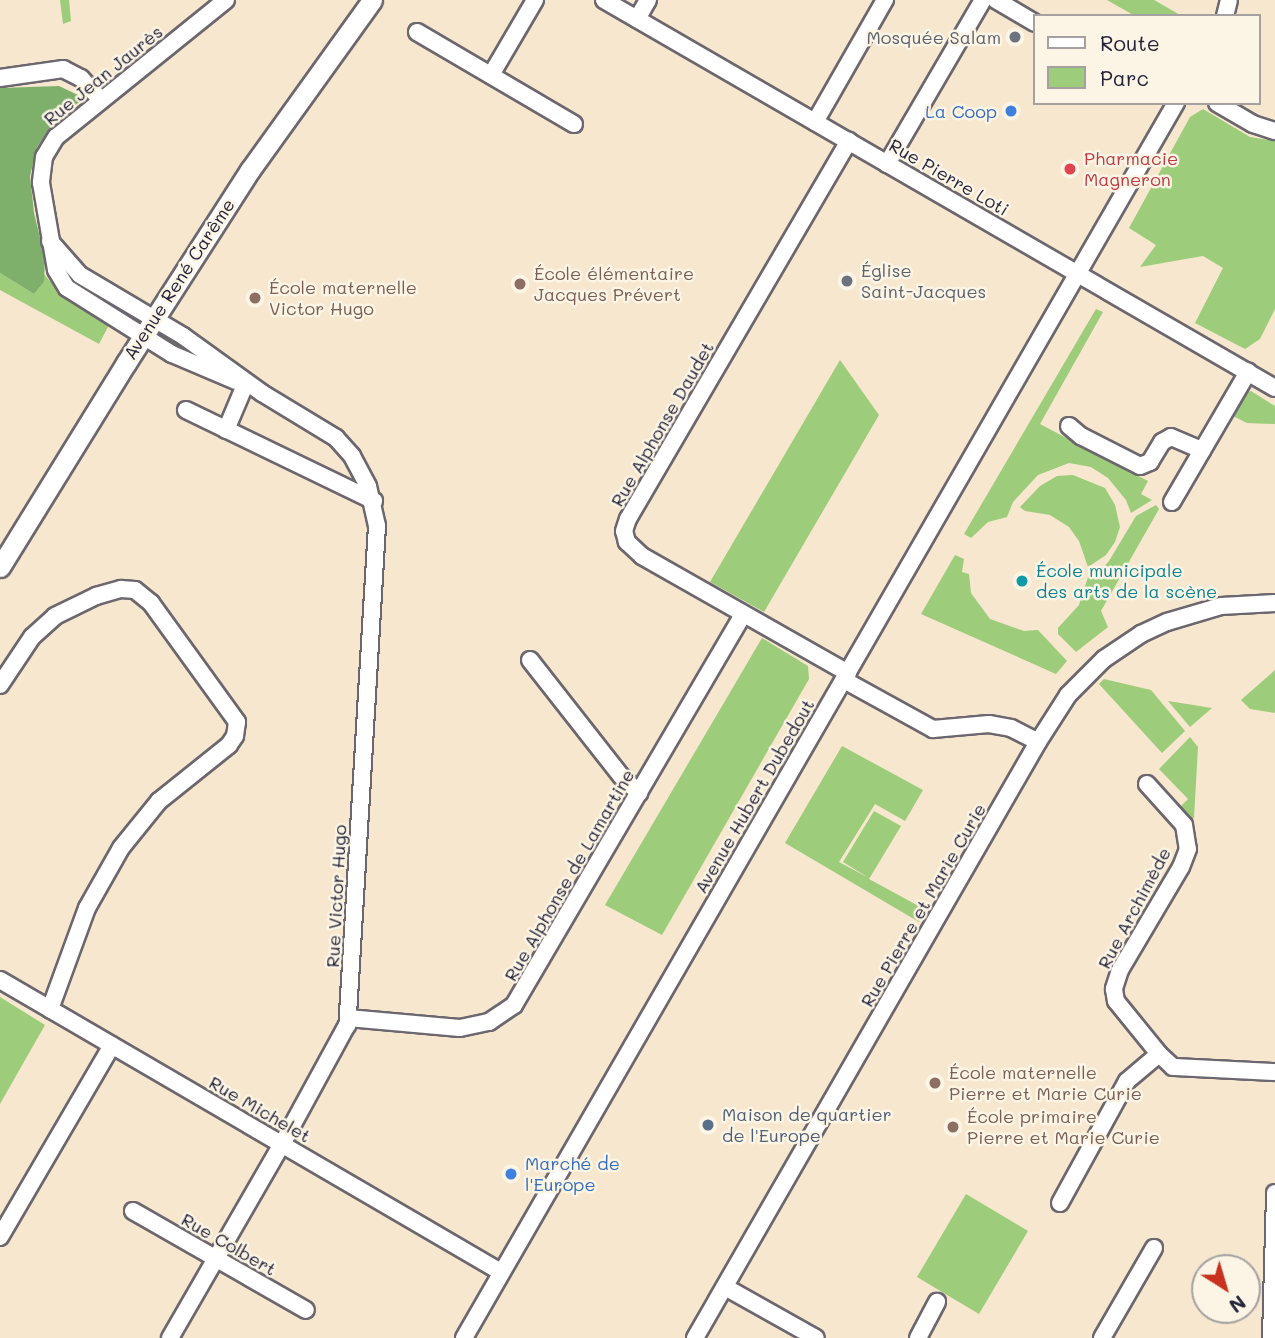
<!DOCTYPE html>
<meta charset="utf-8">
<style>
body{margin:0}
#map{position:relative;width:1275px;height:1338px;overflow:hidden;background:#f6e7ce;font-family:Mali,sans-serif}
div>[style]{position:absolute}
.green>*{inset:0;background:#9dcc7b}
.forest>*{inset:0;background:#7eb06b}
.roads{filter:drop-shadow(2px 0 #6c676e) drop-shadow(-2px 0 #6c676e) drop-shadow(0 2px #6c676e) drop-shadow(0 -2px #6c676e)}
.minor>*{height:16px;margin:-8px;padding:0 8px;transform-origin:8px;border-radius:8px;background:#fff}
.tertiary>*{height:19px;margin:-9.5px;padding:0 9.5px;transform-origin:9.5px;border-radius:9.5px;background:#fff}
.dots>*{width:19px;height:19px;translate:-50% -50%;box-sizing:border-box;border:4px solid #fcf5e5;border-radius:50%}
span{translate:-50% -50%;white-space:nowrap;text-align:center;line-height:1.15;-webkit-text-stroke:5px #fcf5e5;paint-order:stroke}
.worship-label{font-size:18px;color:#5b616d}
.right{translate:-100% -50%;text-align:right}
.left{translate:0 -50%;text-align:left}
.street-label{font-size:18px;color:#22223b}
.shop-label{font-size:18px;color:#366cbe}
.health-label{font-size:18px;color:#be3a42}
.education-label{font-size:18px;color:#785e54}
.culture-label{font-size:18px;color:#0d838f}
.service-label{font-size:18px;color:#4e5e75}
.legend{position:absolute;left:1033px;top:14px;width:228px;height:91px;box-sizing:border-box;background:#fcf5e5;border:2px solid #a5a1a1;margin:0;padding:9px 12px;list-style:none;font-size:21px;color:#22223b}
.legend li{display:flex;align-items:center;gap:14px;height:35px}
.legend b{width:35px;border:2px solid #a5a1a1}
.north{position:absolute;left:1191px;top:1254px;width:70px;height:70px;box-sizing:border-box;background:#fcf5e5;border:2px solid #a5a1a1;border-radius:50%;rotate:143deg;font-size:19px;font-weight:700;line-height:28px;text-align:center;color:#22223b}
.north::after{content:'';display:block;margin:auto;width:24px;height:32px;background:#c8321e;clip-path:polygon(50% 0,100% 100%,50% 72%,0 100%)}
</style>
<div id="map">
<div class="green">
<i style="clip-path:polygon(60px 0,69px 0,71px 21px,63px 24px)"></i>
<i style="clip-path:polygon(1107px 0,1154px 0,1182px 16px,1135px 16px)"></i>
<i style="clip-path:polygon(1203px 109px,1250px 137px,1275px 141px,1275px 309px,1260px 339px,1245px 349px,1195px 323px,1223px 268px,1203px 256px,1140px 267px,1156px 245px,1129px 228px,1190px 117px)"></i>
<i style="clip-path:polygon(0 273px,34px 294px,44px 282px,44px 274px,64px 298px,109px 325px,99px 344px,0 290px)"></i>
<i style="clip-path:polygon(1096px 309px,1103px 312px,1040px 424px,1148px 481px,1141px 494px,1152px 500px,1131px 513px,1126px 500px,1108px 478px,1091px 467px,1069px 463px,1038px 475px,1013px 502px,1007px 517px,988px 522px,971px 538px,964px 534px)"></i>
<i style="clip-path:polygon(840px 360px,879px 415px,764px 612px,710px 582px)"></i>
<i style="clip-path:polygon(1251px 391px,1275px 406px,1275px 424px,1247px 423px,1233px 416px,1246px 393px)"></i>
<i style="clip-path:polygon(1073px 475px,1105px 488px,1115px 505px,1120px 527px,1115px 542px,1106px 555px,1088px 567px,1079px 541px,1069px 527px,1050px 515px,1025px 511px,1020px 507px,1040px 486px,1057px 476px)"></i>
<i style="clip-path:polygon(1156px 505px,1159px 509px,1101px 611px,1108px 627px,1076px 652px,1058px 634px,1058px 628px,1079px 605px,1089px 574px,1101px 570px,1109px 561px,1136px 516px)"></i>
<i style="clip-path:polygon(955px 555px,964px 559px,962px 572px,969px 574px,971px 593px,990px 619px,1024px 631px,1038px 630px,1067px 661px,1056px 674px,921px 614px)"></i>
<i style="clip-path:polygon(762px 638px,808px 666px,809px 679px,662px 935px,605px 905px)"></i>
<i style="clip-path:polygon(1275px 670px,1275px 713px,1250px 709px,1241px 700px)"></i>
<i style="clip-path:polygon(1104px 679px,1151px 690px,1185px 731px,1162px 753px,1099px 684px)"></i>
<i style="clip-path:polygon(1168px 701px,1212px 708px,1190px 727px)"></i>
<i style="clip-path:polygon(1190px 737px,1198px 747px,1194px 818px,1191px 820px,1179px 808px,1188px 799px,1159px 769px)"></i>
<i style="clip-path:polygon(842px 746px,923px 790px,905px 821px,875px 804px,839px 862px,869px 878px,843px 862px,874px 811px,901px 826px,869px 879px,926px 910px,919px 922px,785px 843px)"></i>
<i style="clip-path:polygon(0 997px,45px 1025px,0 1104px)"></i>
<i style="clip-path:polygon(966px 1194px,1028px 1231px,979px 1314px,917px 1277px)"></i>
</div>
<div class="forest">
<i style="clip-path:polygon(59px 86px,78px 95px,79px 102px,54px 122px,37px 147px,30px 176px,34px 213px,45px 258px,44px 282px,34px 294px,0 273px,0 88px)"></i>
</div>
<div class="roads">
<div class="minor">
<i style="left:226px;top:0;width:218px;rotate:141.1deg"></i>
<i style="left:56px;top:137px;width:23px;rotate:121deg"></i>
<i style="left:44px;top:157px;width:26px;rotate:97deg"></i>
<i style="left:41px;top:183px;width:88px;rotate:80.2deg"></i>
<i style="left:56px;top:270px;width:21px;rotate:59deg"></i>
<i style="left:67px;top:288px;width:124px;rotate:32.2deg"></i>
<i style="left:172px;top:354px;width:69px;rotate:22.9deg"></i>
<i style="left:604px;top:0;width:775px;rotate:30.04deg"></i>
<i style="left:996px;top:0;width:45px;rotate:30.5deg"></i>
<i style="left:1225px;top:16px;width:16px;rotate:-76deg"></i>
<i style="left:637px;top:19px;width:22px;rotate:-60deg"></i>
<i style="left:417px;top:32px;width:182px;rotate:30.4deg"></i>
<i style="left:491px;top:75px;width:87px;rotate:-59.6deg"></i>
<i style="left:0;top:78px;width:64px;rotate:-8.1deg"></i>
<i style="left:63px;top:69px;width:20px;rotate:27deg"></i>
<i style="left:81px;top:78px;width:28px;rotate:48deg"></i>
<i style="left:1217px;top:103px;width:42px;rotate:30.3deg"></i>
<i style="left:1253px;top:124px;width:23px;rotate:18deg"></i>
<i style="left:815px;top:122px;width:141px;rotate:-60.2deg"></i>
<i style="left:887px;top:164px;width:190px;rotate:-59.7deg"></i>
<i style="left:50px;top:241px;width:45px;rotate:48.6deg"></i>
<i style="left:80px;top:275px;width:120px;rotate:30.6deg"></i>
<i style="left:183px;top:336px;width:97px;rotate:35.8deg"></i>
<i style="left:262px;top:393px;width:87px;rotate:31.3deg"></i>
<i style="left:336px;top:438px;width:24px;rotate:48deg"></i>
<i style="left:352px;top:456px;width:34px;rotate:62deg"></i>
<i style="left:368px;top:486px;width:41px;rotate:77.3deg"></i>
<i style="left:377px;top:526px;width:500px;rotate:93.4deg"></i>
<i style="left:347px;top:1025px;width:136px;rotate:118.6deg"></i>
<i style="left:282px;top:1144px;width:224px;rotate:120deg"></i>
<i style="left:186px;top:410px;width:209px;rotate:25.8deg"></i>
<i style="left:1069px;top:426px;width:16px;rotate:40deg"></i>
<i style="left:1081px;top:436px;width:66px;rotate:27deg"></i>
<i style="left:1140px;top:466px;width:11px;rotate:-22deg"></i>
<i style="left:1150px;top:462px;width:23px;rotate:-59deg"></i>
<i style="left:1162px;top:442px;width:10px;rotate:-29deg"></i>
<i style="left:1171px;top:437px;width:34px;rotate:23deg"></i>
<i style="left:226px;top:430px;width:49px;rotate:-67.1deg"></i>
<i style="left:1172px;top:502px;width:151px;rotate:-59.7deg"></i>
<i style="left:530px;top:660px;width:147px;rotate:51.9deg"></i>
<i style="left:621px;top:776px;width:25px;rotate:43deg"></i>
<i style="left:848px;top:673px;width:237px;rotate:-150.4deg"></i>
<i style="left:642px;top:556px;width:21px;rotate:-137deg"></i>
<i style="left:627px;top:542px;width:11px;rotate:-105deg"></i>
<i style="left:624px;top:531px;width:13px;rotate:-72deg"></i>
<i style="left:628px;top:519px;width:438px;rotate:-59.7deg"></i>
<i style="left:844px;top:680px;width:102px;rotate:28.8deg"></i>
<i style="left:933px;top:729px;width:56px;rotate:-5.1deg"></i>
<i style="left:989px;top:724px;width:22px;rotate:10deg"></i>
<i style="left:1011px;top:728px;width:30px;rotate:27deg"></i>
<i style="left:0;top:685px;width:58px;rotate:-56.3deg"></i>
<i style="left:32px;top:637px;width:31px;rotate:-42deg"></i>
<i style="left:55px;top:616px;width:46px;rotate:-26deg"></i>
<i style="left:96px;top:596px;width:26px;rotate:-16deg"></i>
<i style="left:121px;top:589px;width:14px;rotate:4deg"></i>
<i style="left:135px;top:590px;width:21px;rotate:39deg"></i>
<i style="left:151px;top:603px;width:147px;rotate:54.1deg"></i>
<i style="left:237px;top:722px;width:14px;rotate:98deg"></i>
<i style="left:235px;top:736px;width:11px;rotate:124deg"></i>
<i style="left:229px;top:745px;width:90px;rotate:141.3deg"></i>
<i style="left:159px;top:801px;width:60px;rotate:129deg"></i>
<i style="left:121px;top:848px;width:69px;rotate:119.5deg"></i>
<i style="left:87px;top:908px;width:108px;rotate:110.1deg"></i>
<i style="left:1147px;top:784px;width:55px;rotate:47.9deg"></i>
<i style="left:1184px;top:825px;width:24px;rotate:81deg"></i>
<i style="left:1188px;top:849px;width:19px;rotate:111deg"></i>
<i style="left:1181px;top:867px;width:120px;rotate:120.6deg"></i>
<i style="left:1120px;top:970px;width:20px;rotate:108deg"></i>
<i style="left:1114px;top:989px;width:12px;rotate:81deg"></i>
<i style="left:1116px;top:1001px;width:68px;rotate:50.9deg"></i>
<i style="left:1159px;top:1054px;width:19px;rotate:43deg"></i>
<i style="left:1173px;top:1067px;width:102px;rotate:2.8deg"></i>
<i style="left:0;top:980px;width:580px;rotate:30.24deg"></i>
<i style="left:348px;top:1018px;width:112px;rotate:5.1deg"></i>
<i style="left:460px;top:1028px;width:30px;rotate:-12deg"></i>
<i style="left:489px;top:1022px;width:30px;rotate:-34deg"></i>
<i style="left:514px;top:1005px;width:453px;rotate:-59.6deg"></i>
<i style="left:1060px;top:1203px;width:139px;rotate:-61.2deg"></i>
<i style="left:1127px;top:1081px;width:42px;rotate:-40.2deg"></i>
<i style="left:133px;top:1211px;width:199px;rotate:29.8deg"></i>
<i style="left:0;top:1237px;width:222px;rotate:-59.7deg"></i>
<i style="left:725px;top:1287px;width:104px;rotate:29.3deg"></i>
<i style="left:464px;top:1338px;width:1426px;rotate:-60.04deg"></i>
<i style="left:695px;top:1338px;width:688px;rotate:-60.08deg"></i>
<i style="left:1038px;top:742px;width:56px;rotate:-57.4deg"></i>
<i style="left:1068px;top:695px;width:51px;rotate:-45deg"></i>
<i style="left:1104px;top:659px;width:45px;rotate:-34deg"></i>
<i style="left:1141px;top:634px;width:29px;rotate:-25deg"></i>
<i style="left:1167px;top:622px;width:56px;rotate:-16.5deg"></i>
<i style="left:1221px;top:606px;width:54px;rotate:-3.2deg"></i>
<i style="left:918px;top:1338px;width:41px;rotate:-62.2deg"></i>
<i style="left:1102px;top:1338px;width:104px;rotate:-60deg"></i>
<i style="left:1271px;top:1338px;width:145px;rotate:-88.4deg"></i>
</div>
<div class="tertiary">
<i style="left:0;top:567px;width:240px;rotate:-58.3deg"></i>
<i style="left:126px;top:363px;width:229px;rotate:-57.3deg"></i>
<i style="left:250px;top:170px;width:209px;rotate:-54.3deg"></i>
</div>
</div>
<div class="dots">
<i style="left:1015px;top:37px;background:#6b7280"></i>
<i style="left:1011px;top:111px;background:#3f7fe0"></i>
<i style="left:1070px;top:169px;background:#e0444e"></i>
<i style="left:847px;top:281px;background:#6b7280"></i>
<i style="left:520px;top:284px;background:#8d6e63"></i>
<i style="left:255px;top:298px;background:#8d6e63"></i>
<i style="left:1022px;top:581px;background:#0f9aa8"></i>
<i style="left:935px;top:1083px;background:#8d6e63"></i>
<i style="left:708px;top:1125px;background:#5c6f8a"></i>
<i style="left:953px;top:1127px;background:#8d6e63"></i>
<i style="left:511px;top:1174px;background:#3f7fe0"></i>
</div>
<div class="worship-label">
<span class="right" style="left:1001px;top:37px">Mosquée Salam</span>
<span class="left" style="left:861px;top:281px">Église<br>Saint-Jacques</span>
</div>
<div class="street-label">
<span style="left:103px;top:75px;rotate:-39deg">Rue Jean Jaurès</span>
<span style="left:949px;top:177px;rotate:30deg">Rue Pierre Loti</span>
<span style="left:179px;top:279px;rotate:-57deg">Avenue René Carême</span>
<span style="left:662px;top:424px;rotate:-60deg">Rue Alphonse Daudet</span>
<span style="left:754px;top:796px;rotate:-60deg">Avenue Hubert Dubedout</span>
<span style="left:569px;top:875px;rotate:-60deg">Rue Alphonse de Lamartine</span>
<span style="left:336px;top:896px;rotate:-87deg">Rue Victor Hugo</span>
<span style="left:923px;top:905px;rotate:-60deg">Rue Pierre et Marie Curie</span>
<span style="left:1134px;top:908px;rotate:-62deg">Rue Archimède</span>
<span style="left:260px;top:1109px;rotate:30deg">Rue Michelet</span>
<span style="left:229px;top:1244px;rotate:30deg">Rue Colbert</span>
</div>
<div class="shop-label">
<span class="right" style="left:997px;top:111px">La Coop</span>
<span class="left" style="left:525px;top:1174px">Marché de<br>l'Europe</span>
</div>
<div class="health-label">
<span class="left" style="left:1084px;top:169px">Pharmacie<br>Magneron</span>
</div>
<div class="education-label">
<span class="left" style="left:534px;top:284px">École élémentaire<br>Jacques Prévert</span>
<span class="left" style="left:269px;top:298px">École maternelle<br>Victor Hugo</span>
<span class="left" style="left:949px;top:1083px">École maternelle<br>Pierre et Marie Curie</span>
<span class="left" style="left:967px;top:1127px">École primaire<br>Pierre et Marie Curie</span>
</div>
<div class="culture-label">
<span class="left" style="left:1036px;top:581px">École municipale<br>des arts de la scène</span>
</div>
<div class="service-label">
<span class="left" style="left:722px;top:1125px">Maison de quartier<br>de l'Europe</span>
</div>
<ul class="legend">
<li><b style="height:9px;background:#fff"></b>Route</li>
<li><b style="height:19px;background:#9dcc7b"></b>Parc</li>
</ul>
<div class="north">N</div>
</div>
